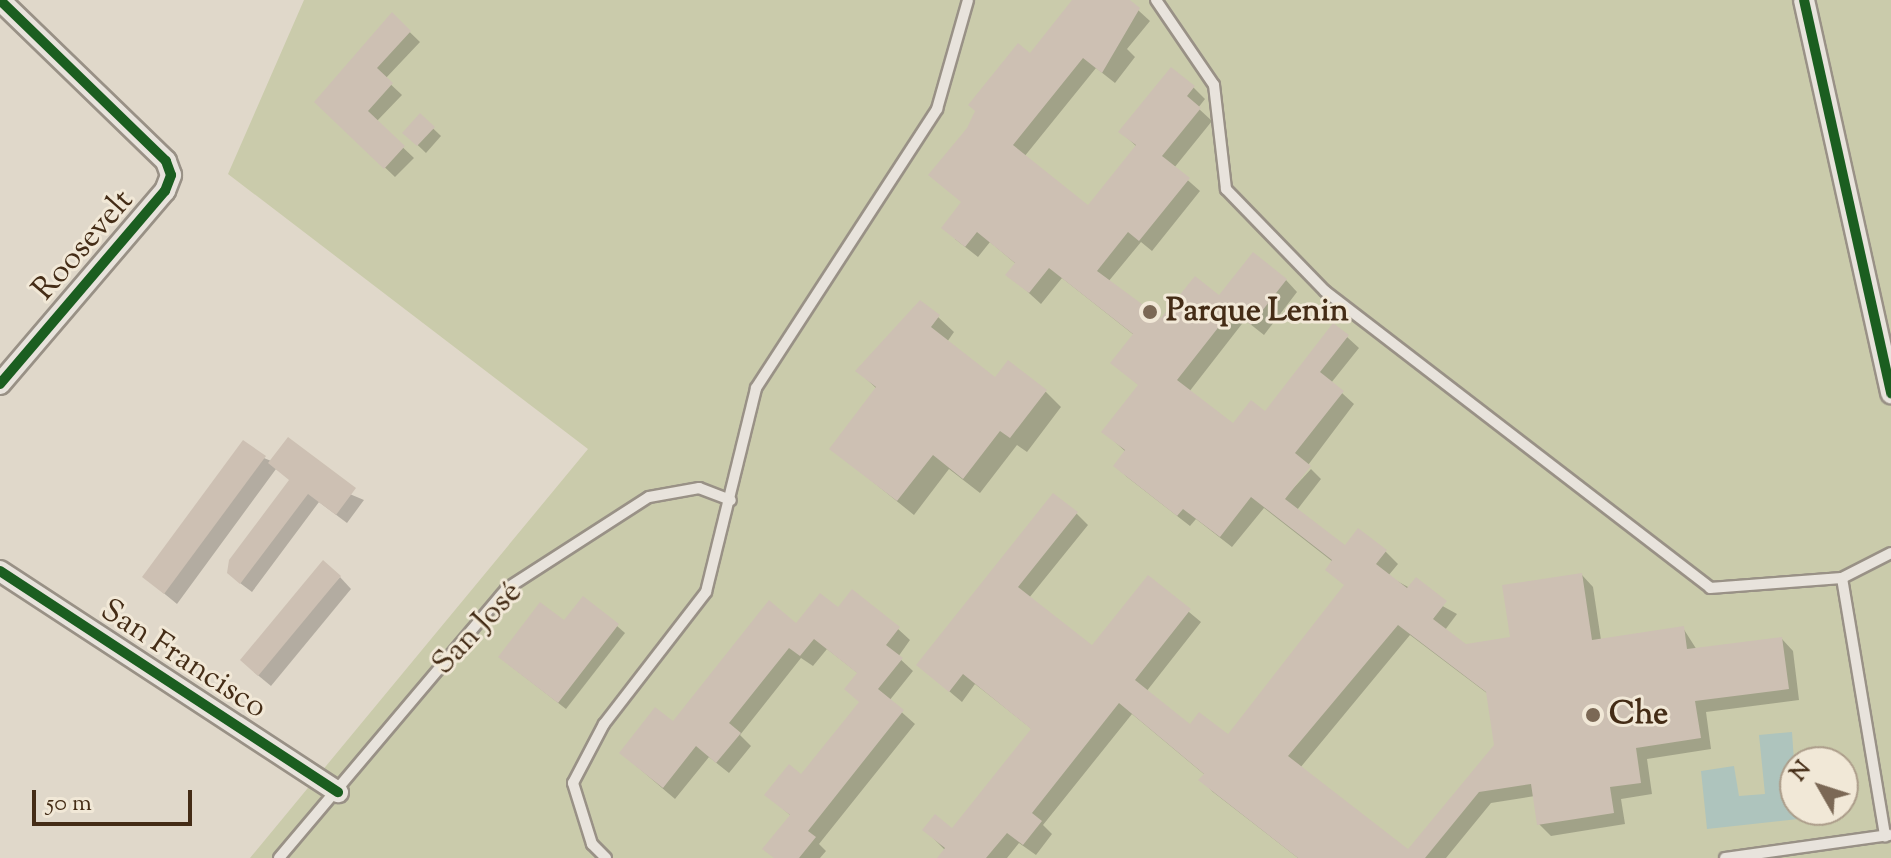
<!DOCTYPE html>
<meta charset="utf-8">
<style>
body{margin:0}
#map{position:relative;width:1891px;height:858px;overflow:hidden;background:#e0d8ca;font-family:"Sorts Mill Goudy",serif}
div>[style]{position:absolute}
.green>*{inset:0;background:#cacbab}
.water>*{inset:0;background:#aec4bd}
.shadow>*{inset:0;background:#0003}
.building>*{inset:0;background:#cdc0b3}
.roads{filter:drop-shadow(2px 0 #999186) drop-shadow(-2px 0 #999186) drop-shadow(0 2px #999186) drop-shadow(0 -2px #999186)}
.lane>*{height:10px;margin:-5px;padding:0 5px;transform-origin:5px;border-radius:5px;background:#e8e3dc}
.street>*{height:20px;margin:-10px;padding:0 10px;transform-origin:10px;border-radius:10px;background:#e8e3dc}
.cycleway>*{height:10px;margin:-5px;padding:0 5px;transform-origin:5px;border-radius:5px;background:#1b5e20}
.dots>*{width:22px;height:22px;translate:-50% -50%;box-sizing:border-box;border:4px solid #f1e8d7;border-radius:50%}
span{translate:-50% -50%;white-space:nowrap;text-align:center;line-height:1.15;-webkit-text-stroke:6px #f1e8d7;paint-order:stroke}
.street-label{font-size:32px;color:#442c16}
.poi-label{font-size:32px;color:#442c16;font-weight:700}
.left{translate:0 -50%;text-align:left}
.north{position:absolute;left:1779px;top:746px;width:80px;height:80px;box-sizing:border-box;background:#f1e8d7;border:2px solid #ac9d8a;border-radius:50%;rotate:309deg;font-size:22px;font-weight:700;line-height:32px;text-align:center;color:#442c16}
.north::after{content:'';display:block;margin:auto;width:28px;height:36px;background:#7b6855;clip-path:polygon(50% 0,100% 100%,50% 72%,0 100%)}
.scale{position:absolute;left:32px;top:790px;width:160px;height:36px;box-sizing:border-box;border:4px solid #442c16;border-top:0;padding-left:10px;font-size:24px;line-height:28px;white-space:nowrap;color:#442c16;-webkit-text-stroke:6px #f1e8d7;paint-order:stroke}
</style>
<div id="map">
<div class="green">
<i style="clip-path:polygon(evenodd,304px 0,1891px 0,1891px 858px,250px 858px,588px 449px,228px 174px,304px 0,1795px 762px,1843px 762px,1843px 810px,1795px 810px,1795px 762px)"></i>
</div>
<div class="water">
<i style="clip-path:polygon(1792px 732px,1798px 819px,1707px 829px,1701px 771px,1734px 766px,1739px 796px,1765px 794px,1759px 735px)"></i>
</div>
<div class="shadow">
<i style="clip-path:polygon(evenodd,1075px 0,1127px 0,1150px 21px,1127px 49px,1135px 57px,1115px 83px,1096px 68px,1024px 157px,1088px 208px,1137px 147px,1121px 132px,1193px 87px,1205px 99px,1198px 108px,1212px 121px,1174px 168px,1200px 191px,1152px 251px,1141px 242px,1108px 282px,1162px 321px,1286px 280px,1297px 292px,1264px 335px,1245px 320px,1189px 392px,1233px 426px,1265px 414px,1347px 337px,1359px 348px,1331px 383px,1354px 404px,1278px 505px,1311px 469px,1321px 479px,1297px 510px,1345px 548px,1359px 531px,1386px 552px,1398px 564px,1388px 576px,1457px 614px,1445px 630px,1466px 646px,1512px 639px,1582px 575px,1593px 587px,1601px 640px,1683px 628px,1697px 650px,1782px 639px,1793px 651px,1799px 700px,1706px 712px,1711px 749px,1647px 759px,1652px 794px,1621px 799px,1625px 824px,1551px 836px,1539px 824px,1535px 796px,1491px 803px,1446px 858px,1298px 858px,1213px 792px,1201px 780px,1205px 775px,1132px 714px,1043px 825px,1052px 834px,1036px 855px,1019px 843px,1007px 858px,953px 858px,925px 830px,953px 830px,1033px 730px,975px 684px,962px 702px,918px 665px,1076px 513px,1088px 525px,1029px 598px,1092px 648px,1148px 578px,1201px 622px,1146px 692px,1190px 727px,1228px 737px,1346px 586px,1327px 569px,1333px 562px,1264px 508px,1232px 547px,1196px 519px,1190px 526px,1127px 477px,1115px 466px,1126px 452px,1104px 432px,1140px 386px,1113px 363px,1134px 335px,1062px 278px,1041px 304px,1008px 274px,1016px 264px,990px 242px,978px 257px,955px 239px,963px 203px,1031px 56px,1075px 0,1410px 635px,1488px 694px,1496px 746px,1408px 852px,1300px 768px,1410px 635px)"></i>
<i style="clip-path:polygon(392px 15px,420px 42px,385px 79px,402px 95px,376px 122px,414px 158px,395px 177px,316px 102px)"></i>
<i style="clip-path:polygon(420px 116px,441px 136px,426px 153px,405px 133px)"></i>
<i style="clip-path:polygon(938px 317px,954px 332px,947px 342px,996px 380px,1046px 392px,1061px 407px,1027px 452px,1017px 445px,980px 493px,949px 469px,914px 515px,832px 449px,877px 389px,858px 371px)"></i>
<i style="clip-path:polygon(264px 458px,364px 500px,347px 523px,319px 502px,252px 592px,240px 583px,298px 484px,276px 469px,177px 604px,144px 577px)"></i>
<i style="clip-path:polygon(340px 577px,351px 589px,271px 686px,254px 672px)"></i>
<i style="clip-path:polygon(838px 610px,898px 629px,910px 640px,898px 657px,913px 671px,889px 701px,915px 724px,819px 844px,826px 851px,820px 858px,774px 858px,791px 816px,767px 795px,801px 777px,861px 703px,859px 674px,827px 649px,813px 666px,801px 658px,740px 735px,751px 746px,729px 773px,709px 757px,675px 799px,621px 753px,673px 724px,797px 626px)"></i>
<i style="clip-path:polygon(565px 623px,617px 626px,625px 633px,566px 709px,508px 664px)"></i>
</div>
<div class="building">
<i style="clip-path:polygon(evenodd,1072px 0,1130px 0,1140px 8px,1102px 73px,1083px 58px,1013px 145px,1088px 205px,1136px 145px,1118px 132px,1171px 67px,1195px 86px,1187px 96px,1201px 108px,1162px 156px,1190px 178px,1139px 241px,1128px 232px,1097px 271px,1161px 318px,1195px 276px,1219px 295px,1253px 252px,1287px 279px,1251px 325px,1232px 310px,1177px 380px,1233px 423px,1251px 400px,1265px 411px,1333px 323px,1349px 335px,1320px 372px,1344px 391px,1295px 453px,1311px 466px,1285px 499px,1345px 545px,1358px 528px,1387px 550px,1376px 564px,1407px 588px,1416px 577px,1447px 601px,1433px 619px,1466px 644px,1510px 637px,1502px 585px,1582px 573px,1592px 640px,1684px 626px,1687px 649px,1782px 637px,1789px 689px,1695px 701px,1701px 738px,1636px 748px,1641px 783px,1610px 787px,1614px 813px,1537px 825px,1531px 784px,1479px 792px,1425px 858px,1298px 858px,1198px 780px,1204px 774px,1119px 703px,1032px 813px,1042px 821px,1023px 845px,1007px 833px,986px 858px,937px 858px,945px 848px,922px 830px,935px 814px,952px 828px,1031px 729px,963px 674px,949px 692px,916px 665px,1053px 493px,1078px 512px,1018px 587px,1092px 645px,1148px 575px,1191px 609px,1135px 680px,1190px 724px,1199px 712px,1228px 734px,1344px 585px,1325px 570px,1332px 560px,1251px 497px,1220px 537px,1183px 509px,1177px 516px,1113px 466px,1125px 450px,1101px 432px,1138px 385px,1110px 363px,1133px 334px,1049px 268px,1029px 293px,1005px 275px,1015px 263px,977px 232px,965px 247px,941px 228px,961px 202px,928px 175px,967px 128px,975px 111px,968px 105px,1018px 43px,1030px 53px,1072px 0,1398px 625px,1486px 692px,1494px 745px,1408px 849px,1288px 756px,1398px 625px)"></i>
<i style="clip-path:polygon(392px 12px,411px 31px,377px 68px,393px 83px,368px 111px,405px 146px,384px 169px,314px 102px)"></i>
<i style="clip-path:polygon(420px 113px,435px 127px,417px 146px,402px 133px)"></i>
<i style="clip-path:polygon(920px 300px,940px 315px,931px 327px,995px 377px,1008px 360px,1047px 390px,1010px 438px,1000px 431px,963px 479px,933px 455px,897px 501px,829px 449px,876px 387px,855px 371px)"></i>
<i style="clip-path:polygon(288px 437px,356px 488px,336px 515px,308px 494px,240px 584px,227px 573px,229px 560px,289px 480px,268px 463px)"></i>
<i style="clip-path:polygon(243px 440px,266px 456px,164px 594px,142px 577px)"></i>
<i style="clip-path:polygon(323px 560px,341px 576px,258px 676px,240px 660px)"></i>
<i style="clip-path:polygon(852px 589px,900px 627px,886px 645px,903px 658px,878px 689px,904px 710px,808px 831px,816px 837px,799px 858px,774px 858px,762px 849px,790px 815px,764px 795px,789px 764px,801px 774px,859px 702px,844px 689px,857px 673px,814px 639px,800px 656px,789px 648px,729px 723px,741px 733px,716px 763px,696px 746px,663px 788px,619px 753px,655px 707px,673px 721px,769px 600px,796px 623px,820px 593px,838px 607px)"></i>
<i style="clip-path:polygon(583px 596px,619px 624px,558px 703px,498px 657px,540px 602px,564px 620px)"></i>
</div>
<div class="roads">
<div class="lane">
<i style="left:1156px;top:0;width:103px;rotate:55.7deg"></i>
<i style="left:1214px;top:85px;width:105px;rotate:83.4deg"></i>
<i style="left:1226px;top:189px;width:142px;rotate:45.9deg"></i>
<i style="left:1325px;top:291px;width:486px;rotate:37.6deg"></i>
<i style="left:1710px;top:588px;width:132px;rotate:-4.3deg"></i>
<i style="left:1842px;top:578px;width:55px;rotate:-27deg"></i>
<i style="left:1842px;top:578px;width:262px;rotate:80.5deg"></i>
<i style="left:279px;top:858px;width:352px;rotate:-49.8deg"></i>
<i style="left:506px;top:589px;width:170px;rotate:-32.8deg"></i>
<i style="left:649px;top:497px;width:51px;rotate:-10.2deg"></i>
<i style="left:699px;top:488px;width:34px;rotate:21deg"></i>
<i style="left:606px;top:858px;width:20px;rotate:-135deg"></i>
<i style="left:592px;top:844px;width:64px;rotate:-107.3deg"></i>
<i style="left:573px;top:783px;width:67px;rotate:-62.3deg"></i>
<i style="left:604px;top:724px;width:167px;rotate:-52.3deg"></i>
<i style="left:706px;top:592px;width:210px;rotate:-76.2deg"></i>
<i style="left:756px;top:388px;width:333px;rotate:-57deg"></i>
<i style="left:937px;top:109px;width:113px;rotate:-74.1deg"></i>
<i style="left:1725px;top:858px;width:166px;rotate:-8deg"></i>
</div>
<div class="street">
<i style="left:1804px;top:0;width:403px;rotate:77.5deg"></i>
<i style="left:0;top:384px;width:254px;rotate:-49.5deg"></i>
<i style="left:165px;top:191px;width:17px;rotate:-69deg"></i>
<i style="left:171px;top:175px;width:15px;rotate:-110deg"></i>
<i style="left:166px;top:161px;width:228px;rotate:-135.9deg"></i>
<i style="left:0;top:571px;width:404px;rotate:33.2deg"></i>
</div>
</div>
<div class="cycleway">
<i style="left:1804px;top:0;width:403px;rotate:77.5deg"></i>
<i style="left:0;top:384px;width:254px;rotate:-49.5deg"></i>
<i style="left:165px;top:191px;width:17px;rotate:-69deg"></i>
<i style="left:171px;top:175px;width:15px;rotate:-110deg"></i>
<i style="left:166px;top:161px;width:228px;rotate:-135.9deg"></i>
<i style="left:0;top:571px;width:404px;rotate:33.2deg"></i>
</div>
<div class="dots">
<i style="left:1150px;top:312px;background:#7b6855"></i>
<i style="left:1593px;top:715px;background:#7b6855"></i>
</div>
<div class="street-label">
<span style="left:84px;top:246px;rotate:-49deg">Roosevelt</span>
<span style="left:478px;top:629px;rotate:-47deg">San José</span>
<span style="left:183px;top:660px;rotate:33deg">San Francisco</span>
</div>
<div class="poi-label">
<span class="left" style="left:1166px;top:312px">Parque Lenin</span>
<span class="left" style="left:1609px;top:715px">Che</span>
</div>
<div class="north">N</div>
<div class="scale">50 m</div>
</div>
